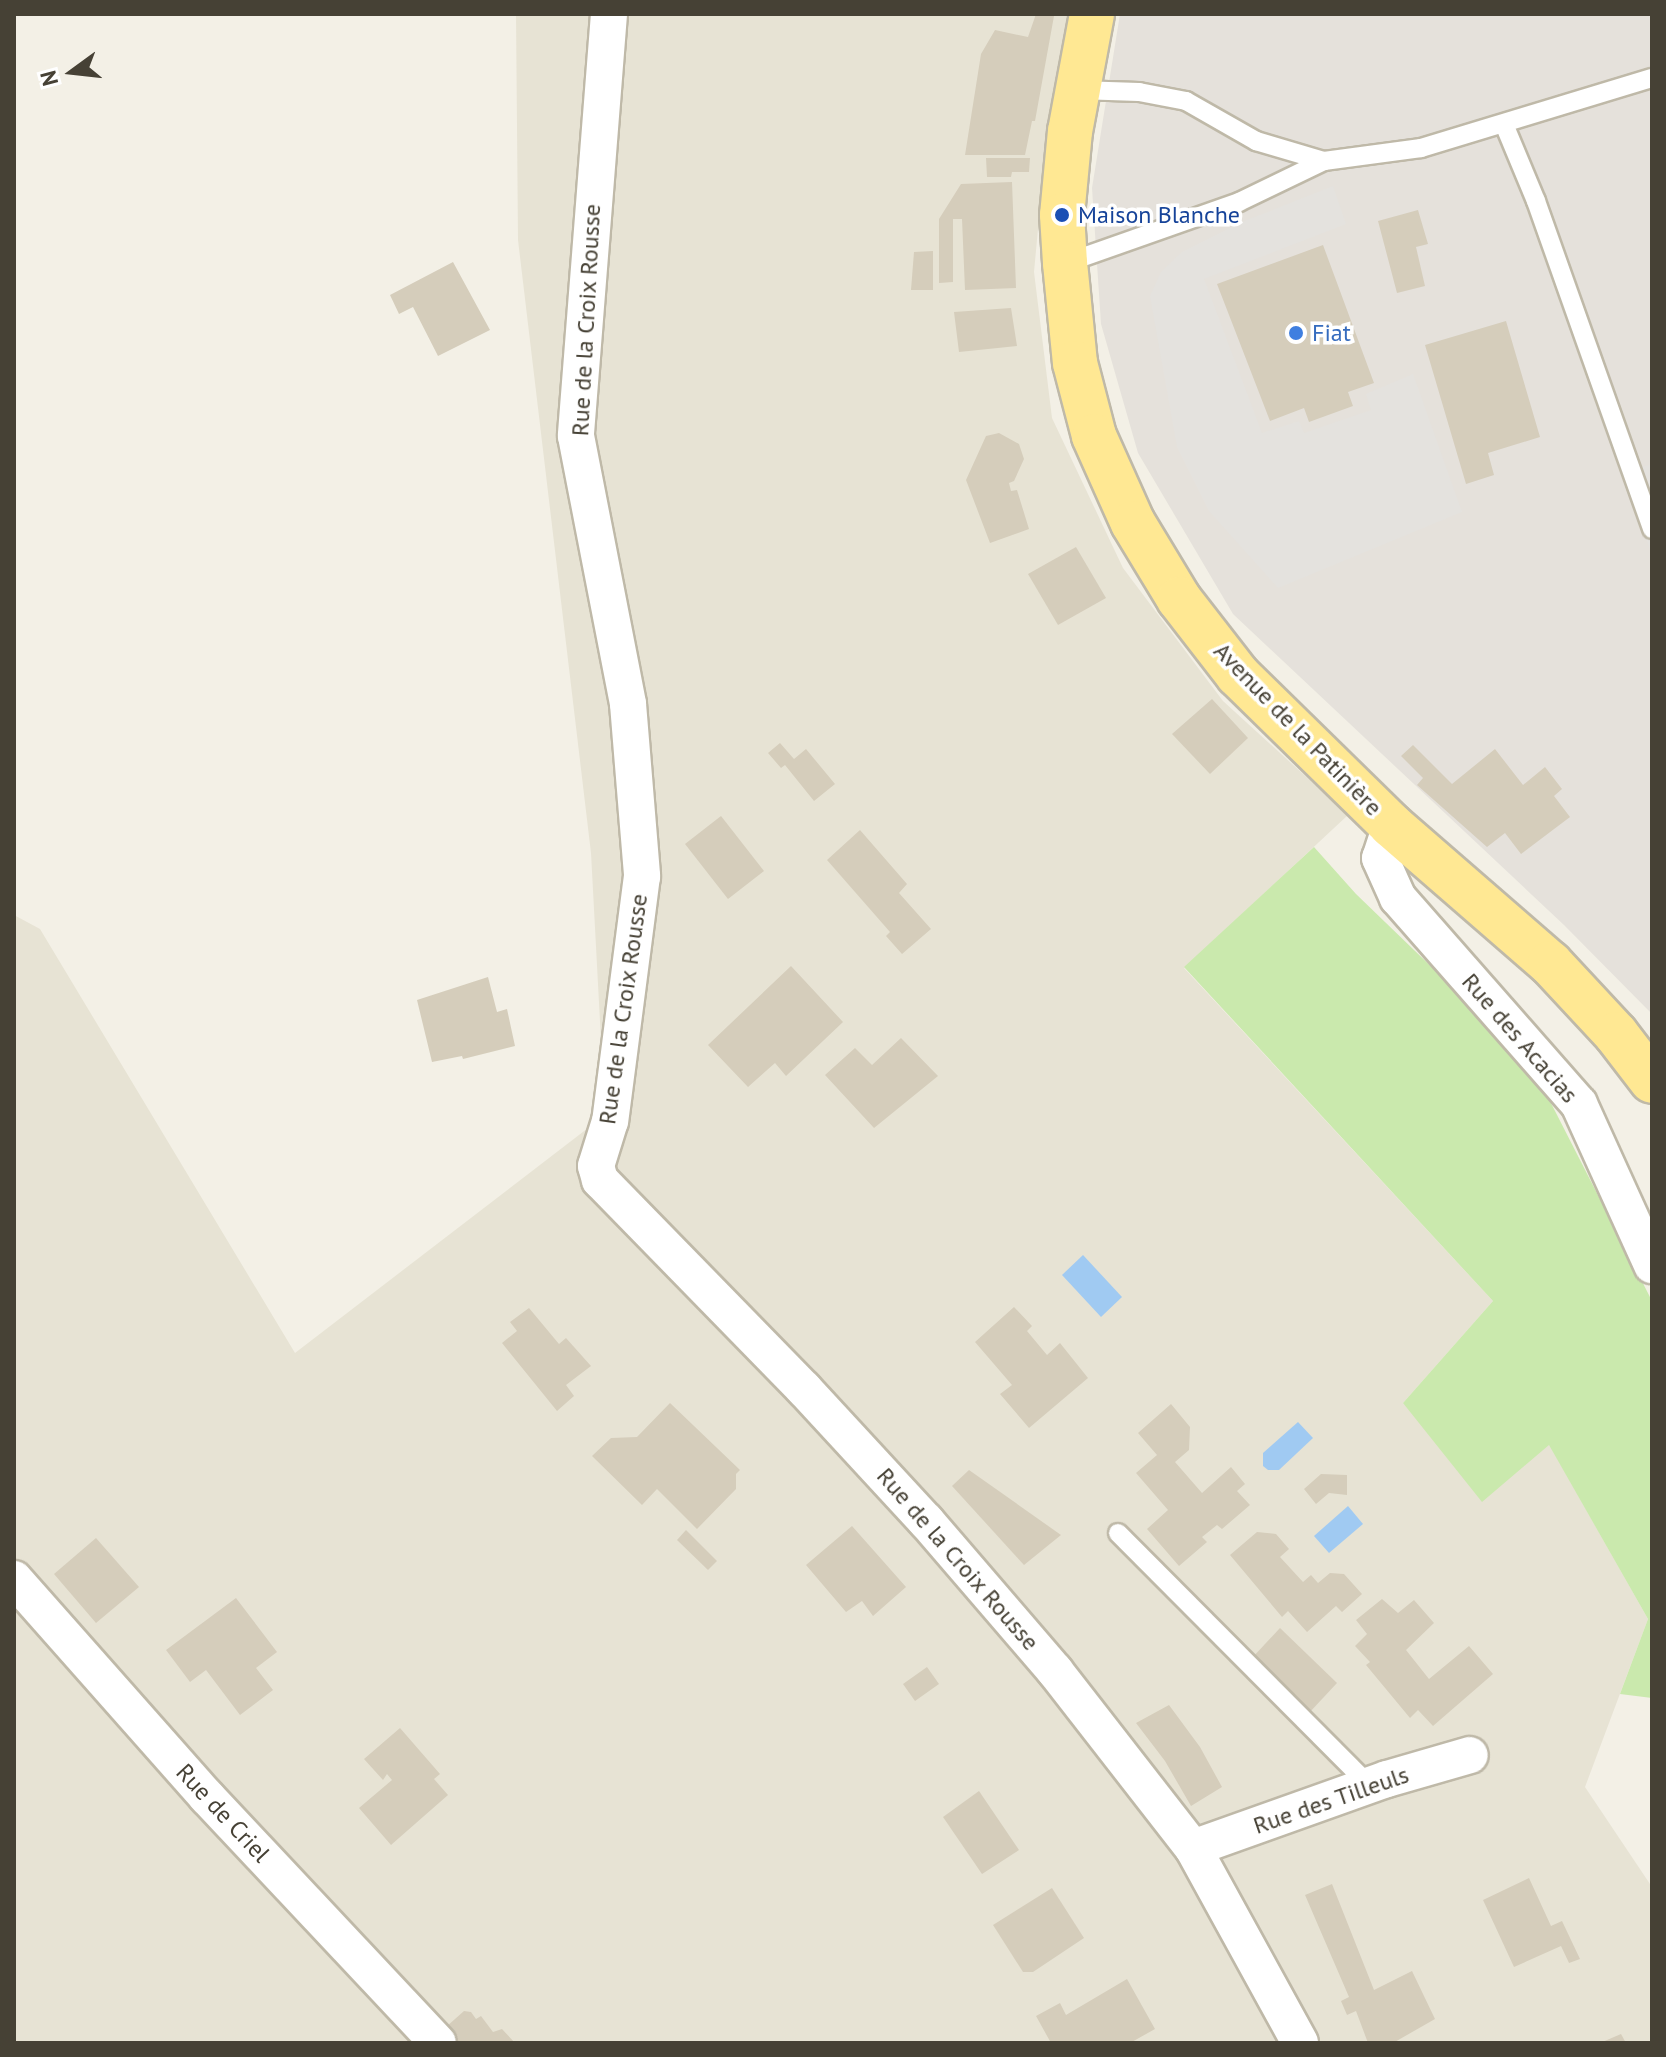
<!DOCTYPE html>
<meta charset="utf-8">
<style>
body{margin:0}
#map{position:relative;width:1666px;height:2057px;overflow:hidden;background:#f3f0e6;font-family:"PT Sans",sans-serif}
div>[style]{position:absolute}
.residential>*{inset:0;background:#e7e3d4}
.industrial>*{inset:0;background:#e5e1db}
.green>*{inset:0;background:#cae9ad}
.parking>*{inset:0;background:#e4e2de}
.water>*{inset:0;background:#a0caf2}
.building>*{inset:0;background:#d5cdbb}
.roads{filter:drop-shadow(2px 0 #bfb9a8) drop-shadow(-2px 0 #bfb9a8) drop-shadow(0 2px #bfb9a8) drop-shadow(0 -2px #bfb9a8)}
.service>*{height:18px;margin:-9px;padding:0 9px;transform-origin:9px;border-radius:9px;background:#fff}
.minor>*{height:36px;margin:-18px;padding:0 18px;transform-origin:18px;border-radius:18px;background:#fff}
.primary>*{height:44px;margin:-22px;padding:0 22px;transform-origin:22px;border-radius:22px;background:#ffe893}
.dots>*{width:22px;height:22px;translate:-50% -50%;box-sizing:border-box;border:4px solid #fff;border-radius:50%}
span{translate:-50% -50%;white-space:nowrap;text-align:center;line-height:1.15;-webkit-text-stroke:7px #fff;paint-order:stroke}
.transit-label{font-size:24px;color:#164399}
.left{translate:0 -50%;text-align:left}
.street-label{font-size:24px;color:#464135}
.shop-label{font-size:24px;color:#366cbe}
.frame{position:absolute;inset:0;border:16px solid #464135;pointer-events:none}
.north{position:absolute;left:32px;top:32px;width:80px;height:80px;-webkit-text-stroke:6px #fff;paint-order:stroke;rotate:255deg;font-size:22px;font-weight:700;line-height:32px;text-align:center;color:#464135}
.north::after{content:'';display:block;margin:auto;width:28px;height:36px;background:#464135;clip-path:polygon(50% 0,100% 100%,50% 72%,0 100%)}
</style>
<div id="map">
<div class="residential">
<i style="clip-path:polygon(516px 14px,1070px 14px,1048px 122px,1034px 272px,1052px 418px,1123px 568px,1223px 701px,1348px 815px,1184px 968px,1493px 1301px,1403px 1403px,1549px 1444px,1648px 1619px,1585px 1787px,1652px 1887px,1652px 2043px,14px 2043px,14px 915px,40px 929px,295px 1353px,605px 1115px,591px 853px,518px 240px)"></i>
</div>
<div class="industrial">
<i style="clip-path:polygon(1120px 14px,1652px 14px,1652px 1014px,1564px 925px,1233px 614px,1138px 453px,1101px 324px,1092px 188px)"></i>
</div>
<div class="green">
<i style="clip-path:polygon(1314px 847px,1356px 894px,1530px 1062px,1652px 1301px,1652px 1698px,1620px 1694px,1648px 1619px,1549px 1445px,1482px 1502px,1403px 1403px,1493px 1301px,1184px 967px)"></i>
</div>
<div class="parking">
<i style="clip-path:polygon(1333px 186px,1346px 224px,1204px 279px,1262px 433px,1299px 421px,1304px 433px,1371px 410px,1366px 394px,1413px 374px,1462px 512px,1278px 588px,1209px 511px,1177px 447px,1150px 296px,1161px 272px,1182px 252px,1242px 222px)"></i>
<i style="clip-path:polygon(1652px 464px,1652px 555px,1623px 473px)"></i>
</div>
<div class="water">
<i style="clip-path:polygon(1083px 1255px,1122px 1297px,1101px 1317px,1062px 1275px)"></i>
<i style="clip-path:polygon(1298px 1422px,1313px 1438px,1279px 1470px,1268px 1470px,1263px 1466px,1263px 1453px)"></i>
<i style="clip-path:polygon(1348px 1506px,1363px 1524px,1329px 1553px,1314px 1536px)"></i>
</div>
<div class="building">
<i style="clip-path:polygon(1036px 14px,1054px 16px,1035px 121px,1032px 121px,1025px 155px,965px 155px,981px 54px,995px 30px,1028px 37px)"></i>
<i style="clip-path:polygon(986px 158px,1030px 158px,1029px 172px,1012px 172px,1011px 177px,987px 177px)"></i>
<i style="clip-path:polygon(1012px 182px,1016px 288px,965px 290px,962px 219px,953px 219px,953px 282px,939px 283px,939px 219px,961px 184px)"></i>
<i style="clip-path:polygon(1418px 210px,1428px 244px,1416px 247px,1425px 286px,1397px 293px,1378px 221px)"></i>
<i style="clip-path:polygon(1323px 245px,1374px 383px,1348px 392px,1353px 406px,1309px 422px,1304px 408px,1270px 421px,1217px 284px)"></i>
<i style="clip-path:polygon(933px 251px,933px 290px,911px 290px,914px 252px)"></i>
<i style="clip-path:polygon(453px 262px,490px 330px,438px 356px,413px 307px,399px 314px,390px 295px)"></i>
<i style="clip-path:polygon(1011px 308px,1017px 346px,959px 352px,954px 312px)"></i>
<i style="clip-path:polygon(1506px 321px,1540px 437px,1488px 453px,1494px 475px,1466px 484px,1425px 345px)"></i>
<i style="clip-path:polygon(999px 433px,1019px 444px,1024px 459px,1014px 481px,1009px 483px,1011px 491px,1017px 490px,1029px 529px,990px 543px,966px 480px,986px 436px)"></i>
<i style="clip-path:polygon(1076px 547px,1106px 598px,1058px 625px,1028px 574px)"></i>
<i style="clip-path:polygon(1212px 699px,1248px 738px,1210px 774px,1172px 734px)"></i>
<i style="clip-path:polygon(780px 743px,794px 759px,806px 749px,835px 784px,814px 801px,785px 765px,781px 768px,768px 753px)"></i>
<i style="clip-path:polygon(1413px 745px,1452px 784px,1495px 749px,1523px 785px,1545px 767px,1562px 789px,1554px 796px,1570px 817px,1521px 854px,1505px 833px,1487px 847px,1417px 785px,1423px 778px,1401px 756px)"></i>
<i style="clip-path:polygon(721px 816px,764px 871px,728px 899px,685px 844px)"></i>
<i style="clip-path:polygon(860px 830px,907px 884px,899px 893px,931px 929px,902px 954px,886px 936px,890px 932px,827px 860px)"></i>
<i style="clip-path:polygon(791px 966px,843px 1022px,786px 1076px,775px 1063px,748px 1087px,708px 1045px)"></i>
<i style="clip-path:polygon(488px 977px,497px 1012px,507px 1009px,515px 1046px,463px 1059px,462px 1056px,432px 1062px,417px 1000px)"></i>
<i style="clip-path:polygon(901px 1038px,938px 1076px,874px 1128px,825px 1075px,855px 1048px,872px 1065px)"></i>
<i style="clip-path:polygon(1014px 1307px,1032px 1326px,1027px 1331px,1047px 1355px,1060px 1343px,1088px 1378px,1029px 1428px,1000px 1394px,1012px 1385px,975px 1342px)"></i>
<i style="clip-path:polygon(529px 1308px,559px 1344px,566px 1338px,591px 1366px,566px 1385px,574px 1396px,557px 1411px,502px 1343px,517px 1331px,510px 1322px)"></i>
<i style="clip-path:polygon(670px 1403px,740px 1470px,736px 1474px,736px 1489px,697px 1529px,657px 1489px,642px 1505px,592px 1456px,611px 1438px,637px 1437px)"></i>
<i style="clip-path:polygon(1171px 1404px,1190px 1427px,1189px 1450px,1175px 1462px,1202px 1493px,1231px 1467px,1245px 1484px,1237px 1491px,1250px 1505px,1222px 1529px,1217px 1525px,1202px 1537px,1207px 1542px,1179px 1566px,1147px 1529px,1168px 1510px,1136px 1473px,1157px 1455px,1138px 1433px)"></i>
<i style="clip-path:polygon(969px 1470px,1061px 1535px,1024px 1565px,952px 1486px)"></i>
<i style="clip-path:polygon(1321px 1474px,1347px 1475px,1347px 1495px,1329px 1493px,1316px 1504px,1304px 1489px)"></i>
<i style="clip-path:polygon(852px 1526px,906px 1587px,873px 1616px,862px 1601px,846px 1612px,806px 1565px)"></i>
<i style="clip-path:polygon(686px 1530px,717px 1561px,708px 1570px,677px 1540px)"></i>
<i style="clip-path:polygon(1257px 1532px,1276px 1534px,1289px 1549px,1280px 1557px,1303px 1582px,1311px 1575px,1318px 1583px,1330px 1573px,1344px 1574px,1362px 1594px,1342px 1612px,1336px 1606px,1307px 1632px,1288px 1611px,1282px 1617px,1230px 1555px)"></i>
<i style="clip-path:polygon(96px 1538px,139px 1587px,96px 1623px,54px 1574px)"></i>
<i style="clip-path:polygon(236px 1598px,277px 1652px,256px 1668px,273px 1690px,240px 1715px,206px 1670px,190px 1682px,166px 1650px)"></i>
<i style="clip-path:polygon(1382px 1599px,1398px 1613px,1414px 1600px,1434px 1623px,1406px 1650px,1429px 1679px,1469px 1646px,1493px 1674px,1433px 1726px,1418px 1710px,1410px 1718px,1366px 1665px,1370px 1662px,1355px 1646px,1367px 1634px,1356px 1620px)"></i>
<i style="clip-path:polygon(1280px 1628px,1337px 1683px,1309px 1713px,1252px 1658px)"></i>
<i style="clip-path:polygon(927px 1667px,939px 1684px,915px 1701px,903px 1684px)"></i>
<i style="clip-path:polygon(1169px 1705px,1200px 1747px,1222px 1787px,1191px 1806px,1165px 1761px,1136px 1723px)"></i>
<i style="clip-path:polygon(400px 1728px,440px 1774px,434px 1779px,448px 1795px,391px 1845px,359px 1808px,392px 1780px,387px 1774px,383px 1780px,364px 1759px)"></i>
<i style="clip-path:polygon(979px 1791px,1019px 1850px,982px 1874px,943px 1817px)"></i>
<i style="clip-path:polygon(1529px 1878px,1551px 1926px,1562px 1921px,1580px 1959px,1569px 1963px,1561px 1946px,1514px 1967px,1483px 1900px)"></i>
<i style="clip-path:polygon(1332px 1884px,1374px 1990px,1412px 1971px,1435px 2019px,1393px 2043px,1368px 2043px,1356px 2011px,1347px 2015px,1341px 2001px,1349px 1997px,1305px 1895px)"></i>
<i style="clip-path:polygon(1052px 1888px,1084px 1938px,1033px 1972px,1023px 1972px,993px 1925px)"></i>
<i style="clip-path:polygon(1127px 1979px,1155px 2029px,1130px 2043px,1051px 2043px,1036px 2016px,1060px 2003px,1066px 2015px)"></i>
<i style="clip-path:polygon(464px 2011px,471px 2012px,476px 2019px,481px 2016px,493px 2032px,502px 2029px,515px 2043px,460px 2043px,446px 2027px)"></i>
<i style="clip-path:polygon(1621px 2034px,1626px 2043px,1600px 2043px)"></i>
</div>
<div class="roads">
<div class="service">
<i style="left:1078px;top:90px;width:61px;rotate:1.9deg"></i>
<i style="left:1139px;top:92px;width:48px;rotate:10.8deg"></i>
<i style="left:1186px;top:101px;width:81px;rotate:29.7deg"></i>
<i style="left:1256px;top:141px;width:71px;rotate:16.4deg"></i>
<i style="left:1504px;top:124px;width:83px;rotate:67.4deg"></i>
<i style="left:1536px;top:201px;width:348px;rotate:70.5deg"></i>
<i style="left:1066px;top:263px;width:183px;rotate:-19.4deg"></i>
<i style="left:1239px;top:202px;width:94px;rotate:-25.8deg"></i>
<i style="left:1324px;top:161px;width:98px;rotate:-7.6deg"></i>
<i style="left:1421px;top:148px;width:241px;rotate:-16.9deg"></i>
<i style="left:1118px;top:1533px;width:356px;rotate:45.1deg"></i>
</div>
<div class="minor">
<i style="left:609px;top:14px;width:423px;rotate:94.5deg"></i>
<i style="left:576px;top:436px;width:273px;rotate:79deg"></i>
<i style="left:628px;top:704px;width:173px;rotate:85.3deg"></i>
<i style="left:642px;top:876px;width:247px;rotate:97.4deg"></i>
<i style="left:610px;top:1121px;width:47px;rotate:107.3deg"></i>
<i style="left:596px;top:1166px;width:15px;rotate:74deg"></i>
<i style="left:600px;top:1180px;width:292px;rotate:45.7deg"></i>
<i style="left:804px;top:1389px;width:180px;rotate:47.3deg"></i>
<i style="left:926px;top:1521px;width:198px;rotate:49.3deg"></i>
<i style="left:1055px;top:1671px;width:224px;rotate:52.1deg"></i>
<i style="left:1193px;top:1848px;width:222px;rotate:61.2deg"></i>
<i style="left:1391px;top:825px;width:35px;rotate:108deg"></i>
<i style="left:1380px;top:858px;width:44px;rotate:65.8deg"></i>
<i style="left:1398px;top:898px;width:274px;rotate:48.7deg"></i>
<i style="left:1579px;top:1104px;width:177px;rotate:65.6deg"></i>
<i style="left:14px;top:1579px;width:291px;rotate:48.5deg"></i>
<i style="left:207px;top:1797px;width:337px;rotate:46.8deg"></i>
<i style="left:1193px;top:1848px;width:206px;rotate:-19.6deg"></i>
<i style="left:1387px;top:1779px;width:86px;rotate:-16.1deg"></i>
</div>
<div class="primary">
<i style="left:1092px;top:14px;width:119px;rotate:100.6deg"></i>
<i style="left:1070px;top:131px;width:84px;rotate:95.4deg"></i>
<i style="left:1062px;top:215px;width:48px;rotate:86.4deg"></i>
<i style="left:1065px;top:263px;width:100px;rotate:84.3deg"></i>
<i style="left:1075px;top:363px;width:75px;rotate:75.4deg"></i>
<i style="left:1094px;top:436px;width:95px;rotate:65.9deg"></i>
<i style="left:1133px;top:523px;width:89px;rotate:58.8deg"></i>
<i style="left:1179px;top:599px;width:96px;rotate:52.2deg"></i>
<i style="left:1238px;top:675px;width:214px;rotate:44.4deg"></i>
<i style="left:1391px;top:825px;width:211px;rotate:41deg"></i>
<i style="left:1550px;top:963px;width:97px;rotate:47.1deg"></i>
<i style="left:1616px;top:1034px;width:59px;rotate:52.5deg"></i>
</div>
</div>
<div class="dots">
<i style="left:1062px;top:215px;background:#1a4fb4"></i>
<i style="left:1296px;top:333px;background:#3f7fe0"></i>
</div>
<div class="transit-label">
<span class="left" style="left:1078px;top:215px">Maison Blanche</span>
</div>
<div class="street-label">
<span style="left:586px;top:320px;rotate:-87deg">Rue de la Croix Rousse</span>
<span style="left:1298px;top:729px;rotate:46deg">Avenue de la Patinière</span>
<span style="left:623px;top:1009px;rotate:-82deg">Rue de la Croix Rousse</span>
<span style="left:1520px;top:1038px;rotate:49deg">Rue des Acacias</span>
<span style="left:958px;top:1559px;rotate:49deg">Rue de la Croix Rousse</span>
<span style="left:1331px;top:1800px;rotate:-19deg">Rue des Tilleuls</span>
<span style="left:223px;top:1813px;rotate:47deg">Rue de Criel</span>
</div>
<div class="shop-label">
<span class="left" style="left:1312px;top:333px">Fiat</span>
</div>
<div class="frame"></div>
<div class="north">N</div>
</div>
